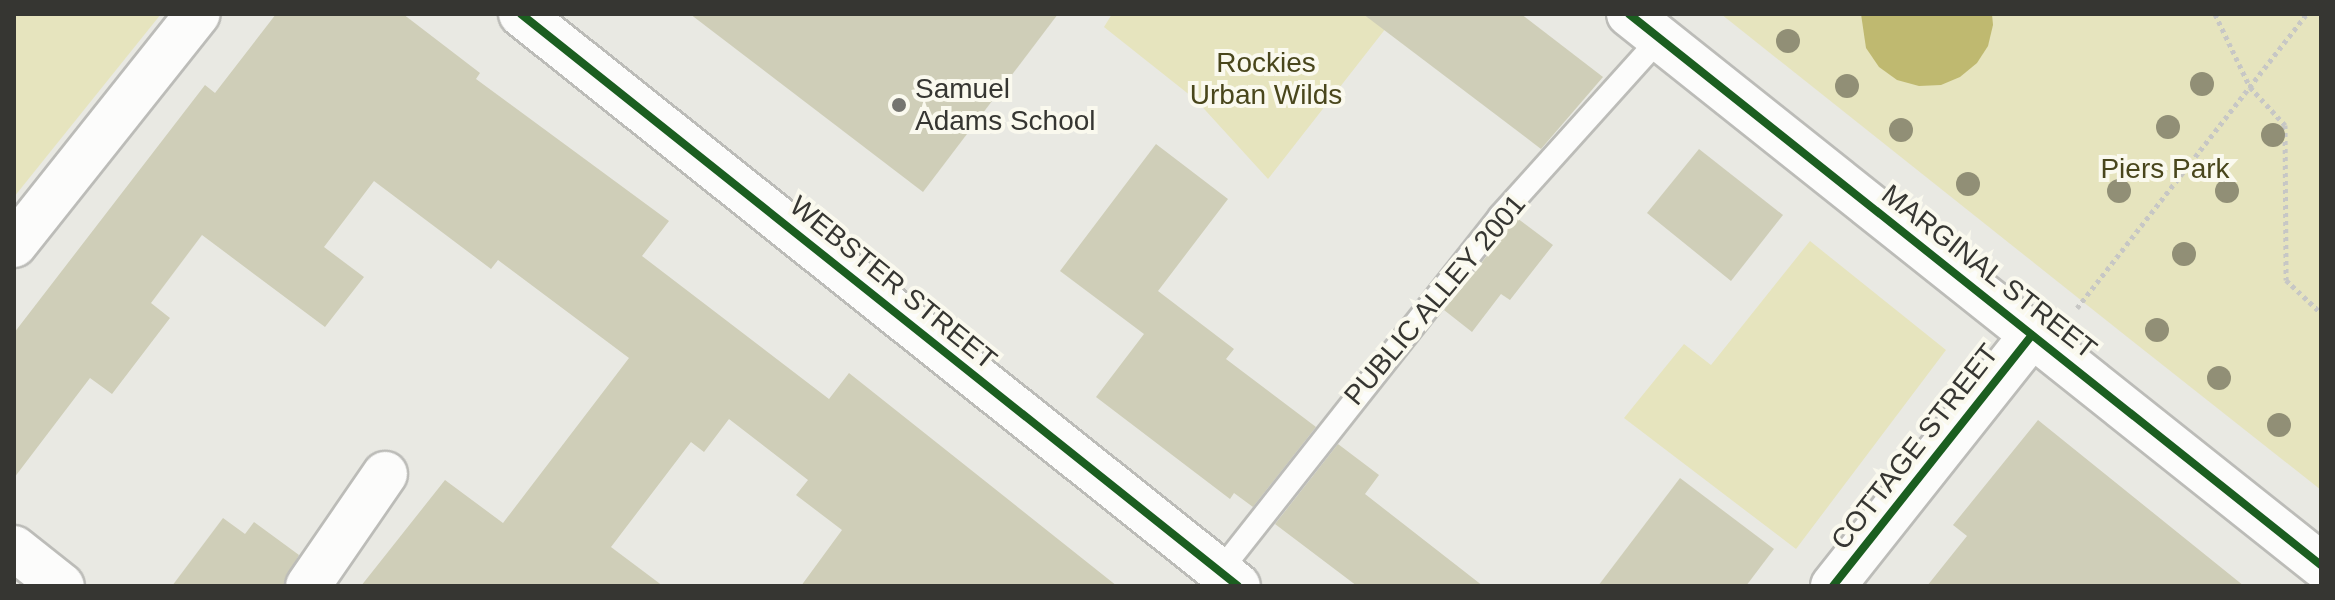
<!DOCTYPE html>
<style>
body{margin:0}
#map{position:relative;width:2335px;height:600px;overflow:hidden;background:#e9e9e3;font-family:Arial,sans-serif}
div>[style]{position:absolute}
.green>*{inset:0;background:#e6e4be}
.water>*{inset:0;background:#bfb970}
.building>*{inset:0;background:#cfceb8}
.path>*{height:5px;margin-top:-2.5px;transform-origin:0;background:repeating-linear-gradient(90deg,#c7c7c5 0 4px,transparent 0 8px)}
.roads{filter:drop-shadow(2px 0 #bcbcb8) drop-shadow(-2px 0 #bcbcb8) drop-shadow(0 2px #bcbcb8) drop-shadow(0 -2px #bcbcb8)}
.service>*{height:22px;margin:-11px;padding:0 11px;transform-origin:11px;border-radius:11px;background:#fcfcfb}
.minor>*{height:44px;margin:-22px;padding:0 22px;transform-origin:22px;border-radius:22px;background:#fcfcfb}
.secondary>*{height:44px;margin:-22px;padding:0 22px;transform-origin:22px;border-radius:22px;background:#fcfcfb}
.cycleway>*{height:8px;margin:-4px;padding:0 4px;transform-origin:4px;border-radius:4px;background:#1b5e20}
.trees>*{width:24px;height:24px;margin:-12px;border-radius:50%;background:#918f76}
.dots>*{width:22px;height:22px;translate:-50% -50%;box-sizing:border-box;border:4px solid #faf9ee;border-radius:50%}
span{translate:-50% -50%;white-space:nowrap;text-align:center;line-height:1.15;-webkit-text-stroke:8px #faf9ee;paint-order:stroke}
.park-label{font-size:28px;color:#49461c}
.poi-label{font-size:28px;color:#363632}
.left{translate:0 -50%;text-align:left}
.street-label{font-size:28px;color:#363632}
.frame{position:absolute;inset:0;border:16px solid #363632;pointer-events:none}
</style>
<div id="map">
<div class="green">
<i style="clip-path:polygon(14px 14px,161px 14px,14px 197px)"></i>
<i style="clip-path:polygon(1112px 14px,1397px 14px,1268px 179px,1196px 100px,1104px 27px)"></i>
<i style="clip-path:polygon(1721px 14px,2321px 14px,2321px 490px,2126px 336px)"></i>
<i style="clip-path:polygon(1810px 241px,1946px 350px,1796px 549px,1624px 418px,1684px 344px,1711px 365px)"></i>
</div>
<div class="water">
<i style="clip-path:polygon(1861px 14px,1992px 14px,1993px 25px,1988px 46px,1977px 63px,1960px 77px,1941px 85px,1919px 86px,1897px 80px,1879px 67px,1866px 48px)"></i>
</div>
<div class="building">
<i style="clip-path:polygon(276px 14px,403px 14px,480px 73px,476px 79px,669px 221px,642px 256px,829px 399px,849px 373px,1117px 586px,801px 586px,842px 530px,796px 495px,808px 480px,729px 419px,704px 452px,691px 442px,611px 547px,663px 586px,361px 586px,445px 480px,503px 523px,629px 358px,498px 260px,491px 269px,374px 181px,324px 247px,364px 277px,325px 327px,202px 235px,151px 303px,170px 318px,112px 394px,90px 378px,14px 478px,14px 333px,205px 85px,215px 93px)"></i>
<i style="clip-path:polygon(690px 14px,1058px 14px,923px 192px)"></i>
<i style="clip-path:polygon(1363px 14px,1521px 14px,1603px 77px,1541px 149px)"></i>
<i style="clip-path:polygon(1156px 144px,1228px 199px,1158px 291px,1234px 349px,1226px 359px,1316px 427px,1253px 507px,1234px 493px,1230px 499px,1096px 397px,1144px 334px,1060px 271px)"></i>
<i style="clip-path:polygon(1699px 149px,1783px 215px,1731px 281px,1647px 213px)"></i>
<i style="clip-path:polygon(1517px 218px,1553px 245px,1510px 300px,1501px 294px,1472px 332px,1444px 310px)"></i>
<i style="clip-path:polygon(2038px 420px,2244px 586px,1927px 586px,1967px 536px,1953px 525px)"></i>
<i style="clip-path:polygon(1338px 444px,1379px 475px,1365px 494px,1483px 586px,1357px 586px,1275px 524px)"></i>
<i style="clip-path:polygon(1680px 478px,1774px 549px,1746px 586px,1598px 586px)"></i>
<i style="clip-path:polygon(223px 518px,245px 534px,254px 522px,299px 555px,283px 586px,172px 586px)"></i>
</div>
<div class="path">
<i style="left:2215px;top:14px;width:81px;rotate:64.4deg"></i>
<i style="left:2250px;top:87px;width:52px;rotate:47.4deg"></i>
<i style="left:2285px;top:125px;width:155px;rotate:89.6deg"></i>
<i style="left:2286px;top:280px;width:48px;rotate:43.3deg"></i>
<i style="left:2077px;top:308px;width:373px;rotate:-52deg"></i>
</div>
<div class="roads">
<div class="service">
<i style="left:1220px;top:571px;width:452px;rotate:-51.7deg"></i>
<i style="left:1500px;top:216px;width:239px;rotate:-48deg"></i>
</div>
<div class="minor">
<i style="left:521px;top:14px;width:917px;rotate:38.58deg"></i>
<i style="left:1629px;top:14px;width:885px;rotate:38.53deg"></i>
<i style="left:14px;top:245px;width:295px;rotate:-51.5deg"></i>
<i style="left:308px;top:586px;width:136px;rotate:-55.5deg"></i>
<i style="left:1833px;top:586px;width:320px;rotate:-51.6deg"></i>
</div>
<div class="secondary">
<i style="left:14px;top:548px;width:61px;rotate:38.4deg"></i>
</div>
</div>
<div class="cycleway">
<i style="left:521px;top:14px;width:917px;rotate:38.58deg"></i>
<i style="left:1629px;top:14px;width:885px;rotate:38.53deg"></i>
<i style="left:1833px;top:586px;width:320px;rotate:-51.6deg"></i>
</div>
<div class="trees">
<i style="left:1788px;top:41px"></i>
<i style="left:2202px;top:84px"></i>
<i style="left:1847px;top:86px"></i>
<i style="left:2168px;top:127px"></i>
<i style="left:1901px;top:130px"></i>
<i style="left:2273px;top:135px"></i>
<i style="left:1968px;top:184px"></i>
<i style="left:2119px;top:191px"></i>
<i style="left:2227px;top:191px"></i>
<i style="left:2184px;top:254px"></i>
<i style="left:2157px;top:330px"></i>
<i style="left:2219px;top:378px"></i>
<i style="left:2279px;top:425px"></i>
</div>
<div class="dots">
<i style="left:899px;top:105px;background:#757570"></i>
</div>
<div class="park-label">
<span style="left:1266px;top:79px">Rockies<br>Urban Wilds</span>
<span style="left:2165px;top:169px">Piers Park</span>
</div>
<div class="poi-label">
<span class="left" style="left:915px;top:105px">Samuel<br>Adams School</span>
</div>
<div class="street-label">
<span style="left:1989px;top:272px;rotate:38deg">MARGINAL STREET</span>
<span style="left:893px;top:283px;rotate:39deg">WEBSTER STREET</span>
<span style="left:1435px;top:300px;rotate:-50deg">PUBLIC ALLEY 2001</span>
<span style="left:1915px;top:447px;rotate:-52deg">COTTAGE STREET</span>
</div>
<div class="frame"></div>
</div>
